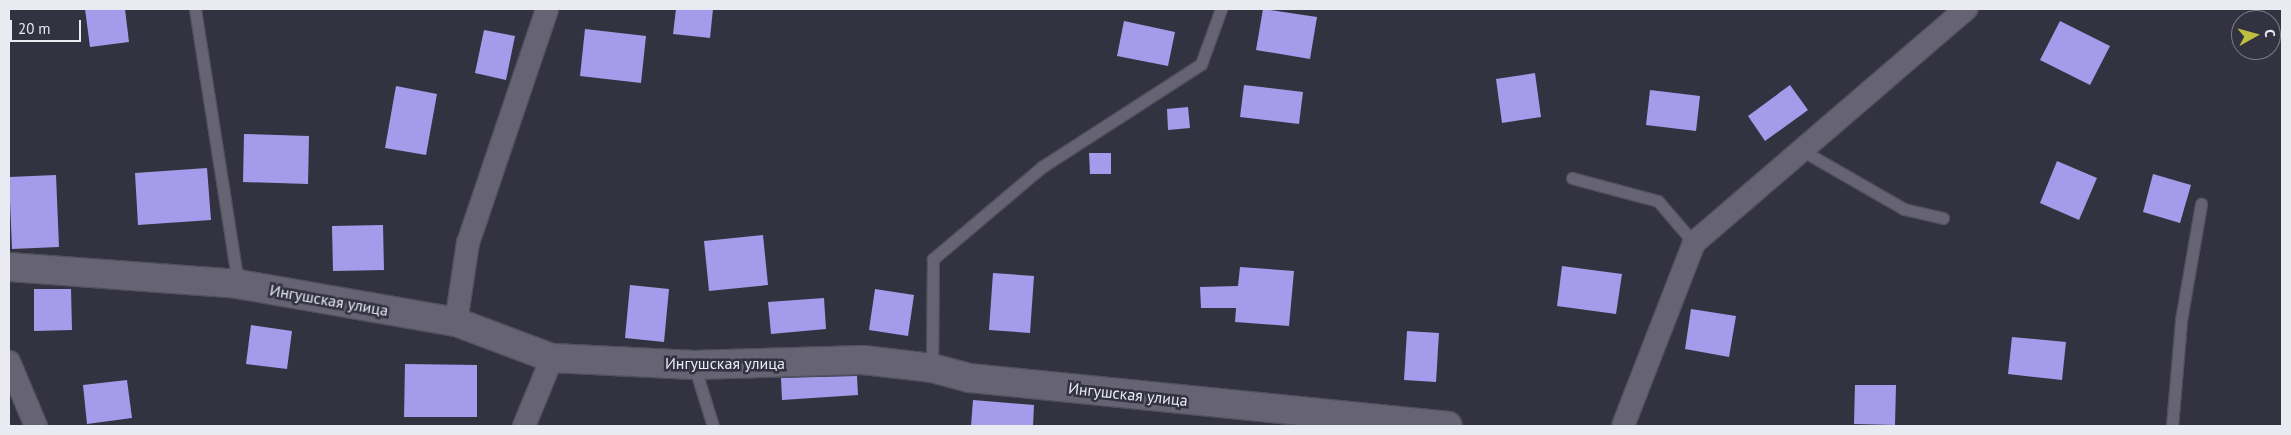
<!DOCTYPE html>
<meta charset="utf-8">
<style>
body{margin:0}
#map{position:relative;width:2291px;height:435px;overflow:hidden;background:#333241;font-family:"PT Sans",sans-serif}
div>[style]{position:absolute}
.building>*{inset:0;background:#a59bea}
.roads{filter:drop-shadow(1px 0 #51505c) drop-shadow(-1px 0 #51505c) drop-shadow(0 1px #51505c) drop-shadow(0 -1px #51505c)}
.service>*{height:11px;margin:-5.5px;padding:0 5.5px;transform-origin:5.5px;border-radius:5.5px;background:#666474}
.minor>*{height:22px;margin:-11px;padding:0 11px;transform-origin:11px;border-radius:11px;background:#666474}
.tertiary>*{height:28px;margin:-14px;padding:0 14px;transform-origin:14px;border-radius:14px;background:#666474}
span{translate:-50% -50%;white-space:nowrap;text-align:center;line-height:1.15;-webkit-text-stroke:5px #333241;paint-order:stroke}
.street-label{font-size:16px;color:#eaeaf3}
.frame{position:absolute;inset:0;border:10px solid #eaeaf3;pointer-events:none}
.north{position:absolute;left:2231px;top:10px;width:50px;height:50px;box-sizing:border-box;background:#333241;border:1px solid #7c7c88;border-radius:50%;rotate:83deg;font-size:14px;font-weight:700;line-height:20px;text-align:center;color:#eaeaf3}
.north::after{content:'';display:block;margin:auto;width:18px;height:22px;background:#bebf42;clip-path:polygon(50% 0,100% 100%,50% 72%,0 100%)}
.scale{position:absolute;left:10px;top:20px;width:71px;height:22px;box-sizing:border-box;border:2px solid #eaeaf3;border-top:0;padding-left:6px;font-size:15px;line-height:18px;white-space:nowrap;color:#eaeaf3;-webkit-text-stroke:4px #333241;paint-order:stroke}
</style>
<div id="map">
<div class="building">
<i style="clip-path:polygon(85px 9px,125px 9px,129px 42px,90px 47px)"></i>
<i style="clip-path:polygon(676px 9px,713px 9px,710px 38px,673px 34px)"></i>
<i style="clip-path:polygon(1263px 9px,1317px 17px,1310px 59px,1256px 50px)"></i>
<i style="clip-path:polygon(1124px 21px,1175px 32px,1168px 66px,1117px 56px)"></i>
<i style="clip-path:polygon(2060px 21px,2110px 46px,2090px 85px,2040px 60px)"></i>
<i style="clip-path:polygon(585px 29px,646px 36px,641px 83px,580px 76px)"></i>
<i style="clip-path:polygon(484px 30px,515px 36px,506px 80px,475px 73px)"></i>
<i style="clip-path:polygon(1535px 73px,1541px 117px,1502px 123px,1496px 79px)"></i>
<i style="clip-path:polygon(1244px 85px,1303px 92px,1299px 124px,1240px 117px)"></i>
<i style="clip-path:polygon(1790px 85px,1808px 110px,1765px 141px,1748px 116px)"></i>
<i style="clip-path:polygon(396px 86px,437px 94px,426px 155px,385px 148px)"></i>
<i style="clip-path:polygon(1650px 90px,1700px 96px,1696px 131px,1646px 125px)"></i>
<i style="clip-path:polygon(1188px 107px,1190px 128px,1168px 130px,1167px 109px)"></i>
<i style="clip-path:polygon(244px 134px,309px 136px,308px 184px,243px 182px)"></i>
<i style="clip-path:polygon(1089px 153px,1111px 153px,1111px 174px,1090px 174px)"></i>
<i style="clip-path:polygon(2057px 161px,2097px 178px,2079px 220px,2040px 203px)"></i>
<i style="clip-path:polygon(207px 168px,211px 220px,138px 225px,135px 173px)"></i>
<i style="clip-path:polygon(2153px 174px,2191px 185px,2180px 223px,2143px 212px)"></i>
<i style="clip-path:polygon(56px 175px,59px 247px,12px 249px,9px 177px)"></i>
<i style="clip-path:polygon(383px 225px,384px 270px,333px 271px,332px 226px)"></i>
<i style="clip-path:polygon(763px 235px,768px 285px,709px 291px,704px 241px)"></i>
<i style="clip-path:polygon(1562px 266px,1622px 274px,1616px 314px,1557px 306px)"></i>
<i style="clip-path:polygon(1240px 267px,1294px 271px,1289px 326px,1235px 322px,1236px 308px,1201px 308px,1200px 287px,1238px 286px)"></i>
<i style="clip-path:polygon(993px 273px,1034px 276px,1030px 333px,989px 330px)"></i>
<i style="clip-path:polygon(630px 285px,669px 289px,664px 342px,625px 338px)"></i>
<i style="clip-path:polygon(34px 289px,71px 289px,72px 330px,34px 331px)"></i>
<i style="clip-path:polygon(875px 289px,914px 295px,908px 336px,869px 330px)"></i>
<i style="clip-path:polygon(824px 298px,826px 329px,771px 334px,768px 302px)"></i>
<i style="clip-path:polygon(1691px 309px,1736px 316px,1729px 357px,1685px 349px)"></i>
<i style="clip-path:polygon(251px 325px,292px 331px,287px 369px,246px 364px)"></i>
<i style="clip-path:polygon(1407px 331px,1439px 333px,1436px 382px,1404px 380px)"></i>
<i style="clip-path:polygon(2012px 337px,2066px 342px,2062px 380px,2008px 374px)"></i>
<i style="clip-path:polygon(405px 364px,477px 365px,477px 417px,404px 417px)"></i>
<i style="clip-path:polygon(857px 376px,858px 395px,782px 400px,781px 378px)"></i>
<i style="clip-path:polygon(127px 380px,132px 418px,87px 424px,83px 385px)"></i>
<i style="clip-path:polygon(1855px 385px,1896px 385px,1895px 425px,1854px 424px)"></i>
<i style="clip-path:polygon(973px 400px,1034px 405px,1033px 426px,971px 426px)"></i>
</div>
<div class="roads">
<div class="service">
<i style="left:195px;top:9px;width:278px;rotate:81.1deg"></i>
<i style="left:1803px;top:151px;width:116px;rotate:29.9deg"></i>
<i style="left:1904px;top:209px;width:40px;rotate:13deg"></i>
<i style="left:1572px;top:178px;width:89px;rotate:15deg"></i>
<i style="left:1658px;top:201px;width:55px;rotate:49.4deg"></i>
<i style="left:694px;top:365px;width:64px;rotate:72.7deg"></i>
<i style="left:932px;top:368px;width:109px;rotate:-89.5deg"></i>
<i style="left:933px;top:259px;width:143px;rotate:-40.2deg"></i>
<i style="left:1042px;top:167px;width:189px;rotate:-32.9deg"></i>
<i style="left:1201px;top:64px;width:59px;rotate:-70deg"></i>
<i style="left:2172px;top:426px;width:106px;rotate:-85.1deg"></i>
<i style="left:2181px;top:320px;width:118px;rotate:-80.2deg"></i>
</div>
<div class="minor">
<i style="left:456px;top:322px;width:80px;rotate:-81.4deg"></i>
<i style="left:468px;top:243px;width:247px;rotate:-71.3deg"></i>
<i style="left:9px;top:362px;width:69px;rotate:67.1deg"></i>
<i style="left:524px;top:426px;width:74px;rotate:-67.6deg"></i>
<i style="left:1623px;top:426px;width:196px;rotate:-68.8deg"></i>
<i style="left:1694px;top:243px;width:359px;rotate:-40.7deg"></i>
</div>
<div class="tertiary">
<i style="left:9px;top:267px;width:230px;rotate:4.2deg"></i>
<i style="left:238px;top:284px;width:221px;rotate:9.9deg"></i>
<i style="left:456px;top:322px;width:103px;rotate:20.6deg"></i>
<i style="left:552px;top:358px;width:142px;rotate:2.8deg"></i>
<i style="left:694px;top:365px;width:169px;rotate:-1.7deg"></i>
<i style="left:863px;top:360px;width:69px;rotate:6.6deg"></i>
<i style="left:932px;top:368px;width:39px;rotate:15deg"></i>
<i style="left:970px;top:378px;width:480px;rotate:5.7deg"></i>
</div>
</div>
<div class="street-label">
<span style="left:329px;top:300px;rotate:10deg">Ингушская улица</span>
<span style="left:725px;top:363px">Ингушская улица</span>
<span style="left:1128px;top:394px;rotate:6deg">Ингушская улица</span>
</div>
<div class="frame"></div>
<div class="north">С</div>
<div class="scale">20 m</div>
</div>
